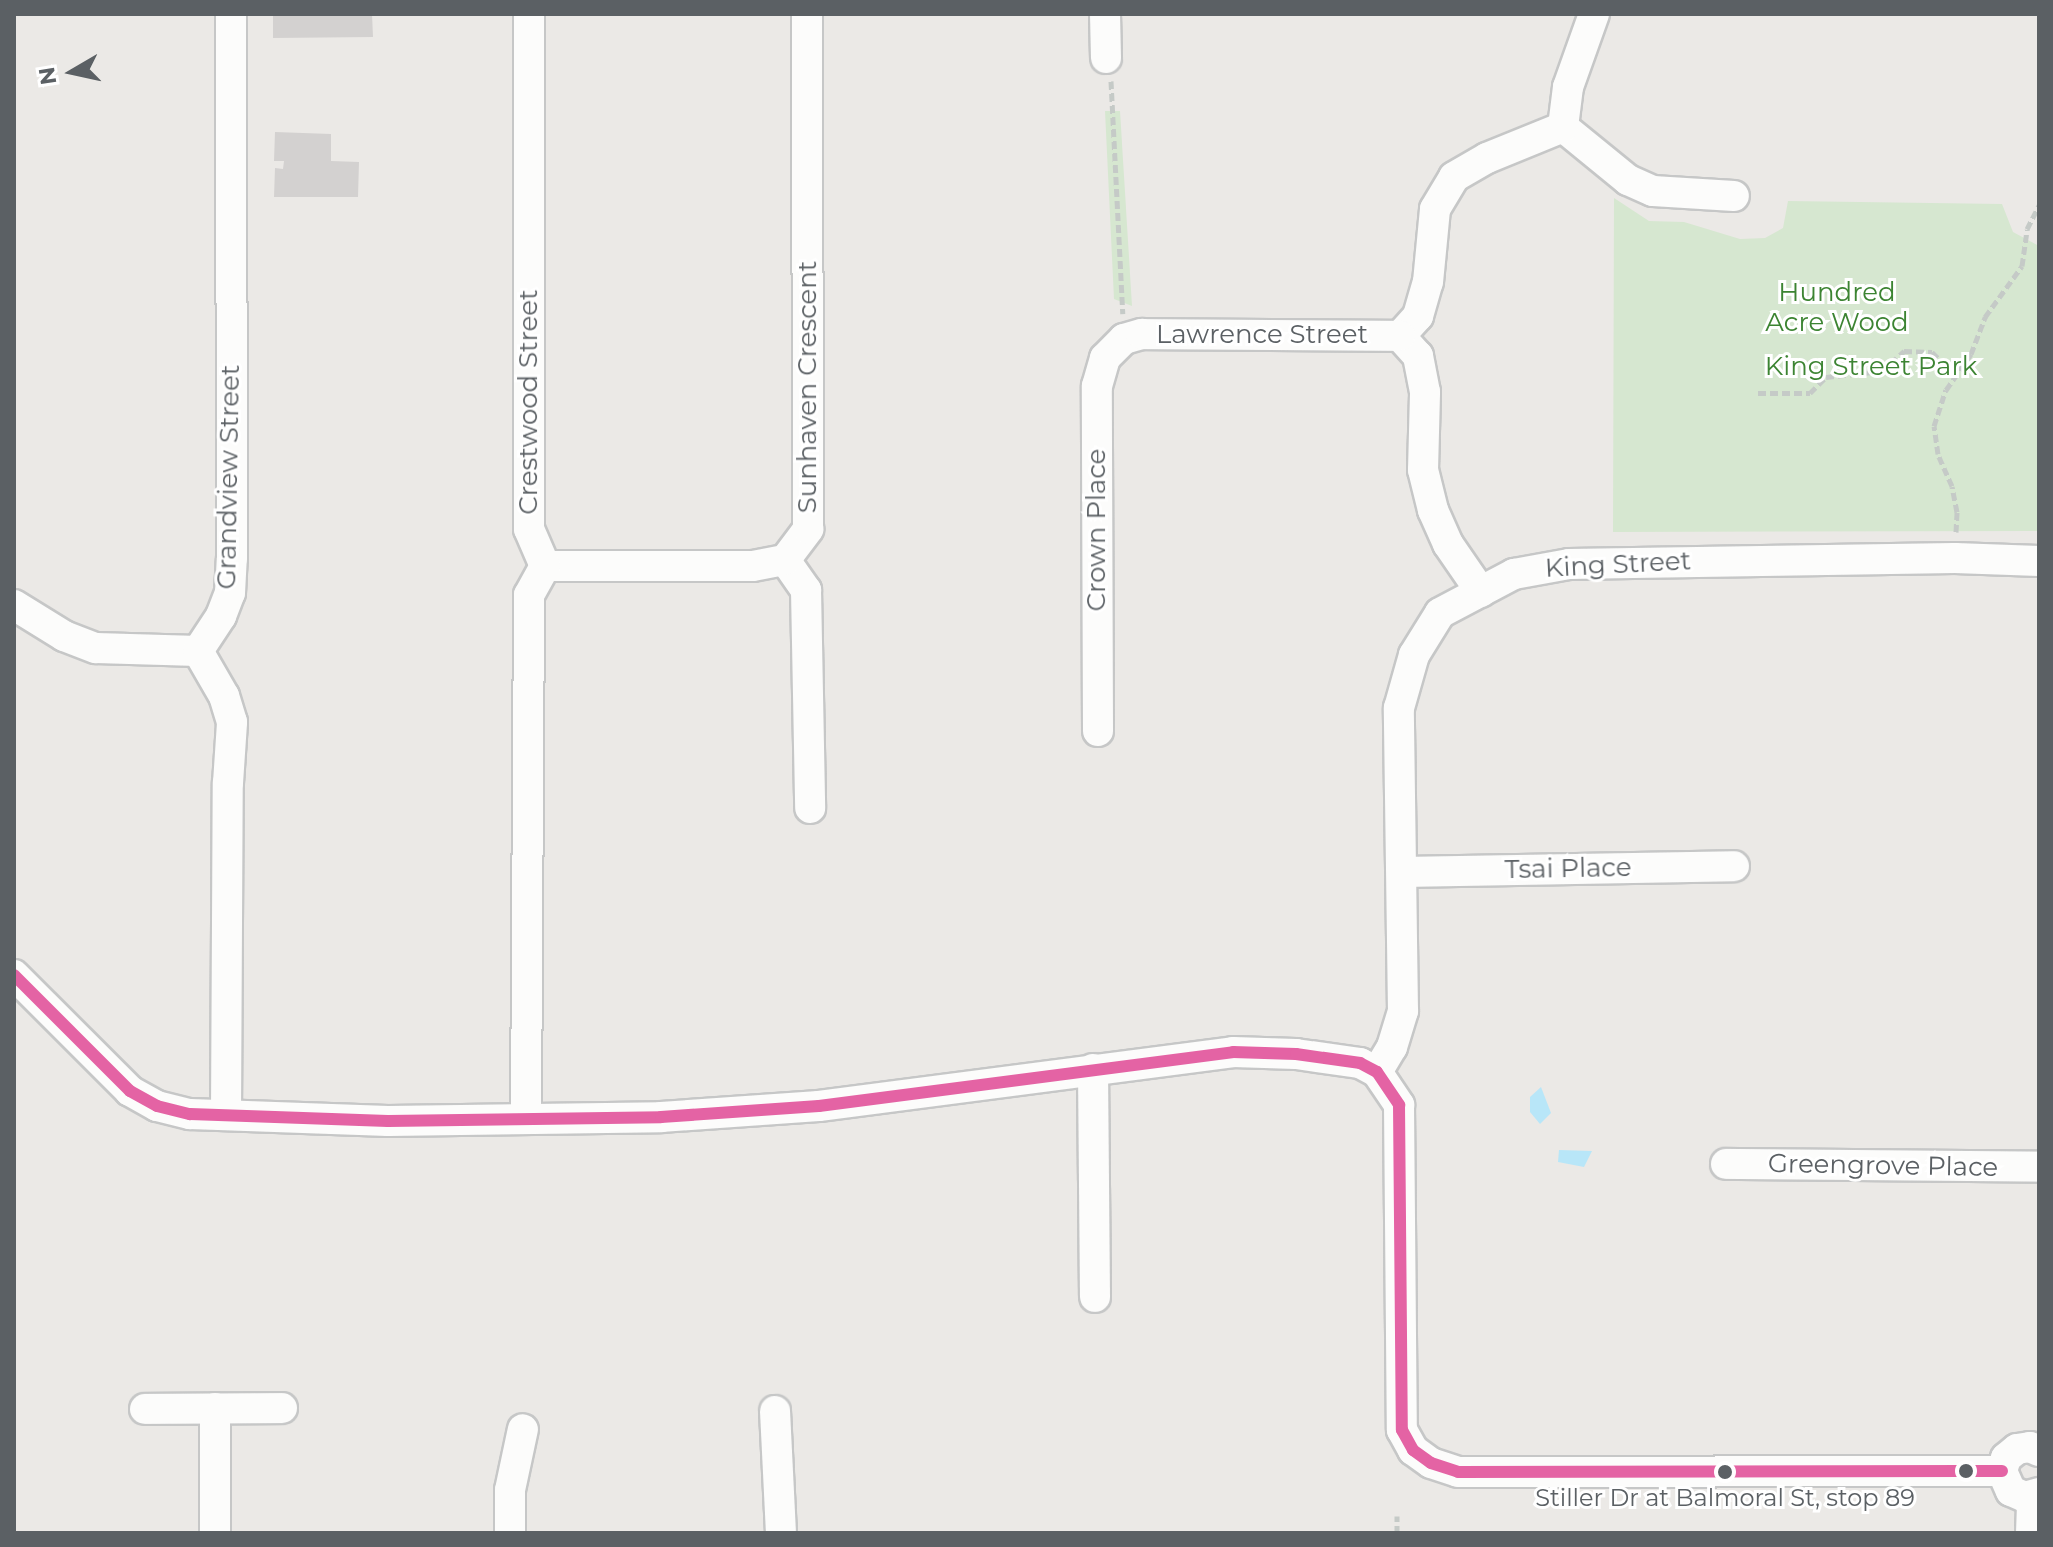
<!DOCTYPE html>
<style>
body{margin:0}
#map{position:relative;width:2053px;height:1547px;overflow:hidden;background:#ebe9e6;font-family:Montserrat,sans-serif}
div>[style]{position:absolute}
.green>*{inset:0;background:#d6e7d0}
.water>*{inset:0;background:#b8e6f8}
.building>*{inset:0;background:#d3d1d0}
.path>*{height:5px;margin-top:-2.5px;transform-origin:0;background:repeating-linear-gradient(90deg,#c5cac7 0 8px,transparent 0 12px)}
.roads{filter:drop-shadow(2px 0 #c6c7c7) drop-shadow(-2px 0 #c6c7c7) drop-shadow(0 2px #c6c7c7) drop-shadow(0 -2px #c6c7c7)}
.minor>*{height:30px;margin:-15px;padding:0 15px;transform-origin:15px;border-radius:15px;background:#fcfcfb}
.bus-1>*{height:12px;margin:-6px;padding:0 6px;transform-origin:6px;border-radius:6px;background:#e463a4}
.dots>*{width:22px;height:22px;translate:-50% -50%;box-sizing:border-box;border:4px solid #fff;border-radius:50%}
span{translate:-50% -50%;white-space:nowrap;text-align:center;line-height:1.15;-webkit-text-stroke:6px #fff;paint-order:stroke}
.bus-label{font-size:24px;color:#5b6064}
.park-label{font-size:26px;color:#3c8432}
.street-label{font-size:26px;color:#5b6064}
.frame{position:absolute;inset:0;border:16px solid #5b6064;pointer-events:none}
.north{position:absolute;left:32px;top:32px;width:80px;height:80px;-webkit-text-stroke:6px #fff;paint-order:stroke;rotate:261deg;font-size:22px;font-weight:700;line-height:32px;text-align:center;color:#5b6064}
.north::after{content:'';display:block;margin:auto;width:28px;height:36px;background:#5b6064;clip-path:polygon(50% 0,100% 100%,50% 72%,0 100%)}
</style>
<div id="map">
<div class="green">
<i style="clip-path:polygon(1105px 111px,1120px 111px,1132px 306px,1114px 299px)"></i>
<i style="clip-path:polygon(1614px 198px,1649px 221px,1684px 222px,1740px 239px,1765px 238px,1783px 228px,1788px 201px,2002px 204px,2013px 232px,2039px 246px,2039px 531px,1613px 532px)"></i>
</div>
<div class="water">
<i style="clip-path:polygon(1541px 1087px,1551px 1113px,1540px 1124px,1530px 1112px,1530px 1097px)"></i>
<i style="clip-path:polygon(1559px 1150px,1592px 1151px,1584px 1167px,1558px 1162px)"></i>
</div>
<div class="building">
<i style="clip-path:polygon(273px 14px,372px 14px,373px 37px,273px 38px)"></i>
<i style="clip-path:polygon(275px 132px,331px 134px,331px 161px,359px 162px,358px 197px,274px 197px,275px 168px,283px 169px,284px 161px,274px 161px)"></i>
</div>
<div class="path">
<i style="left:1111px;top:81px;width:233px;rotate:87.1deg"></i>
<i style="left:1758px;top:393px;width:52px"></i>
<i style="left:1810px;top:393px;width:23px;rotate:-45deg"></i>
<i style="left:1826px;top:377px;width:56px;rotate:-6.1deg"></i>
<i style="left:1882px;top:371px;width:30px;rotate:-42deg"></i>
<i style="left:1904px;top:351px;width:28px;rotate:2deg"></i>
<i style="left:1932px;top:352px;width:31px;rotate:45deg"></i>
<i style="left:1956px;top:532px;width:20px;rotate:-87deg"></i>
<i style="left:1957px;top:512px;width:26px;rotate:-101deg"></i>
<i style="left:1952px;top:486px;width:35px;rotate:-114deg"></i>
<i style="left:1938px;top:454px;width:28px;rotate:-98deg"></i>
<i style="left:1934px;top:426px;width:38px;rotate:-72deg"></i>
<i style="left:1946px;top:390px;width:44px;rotate:-55.2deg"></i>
<i style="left:1971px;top:354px;width:40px;rotate:-69deg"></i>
<i style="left:1985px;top:317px;width:63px;rotate:-54deg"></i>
<i style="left:2022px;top:266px;width:37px;rotate:-82deg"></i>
<i style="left:2027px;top:229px;width:27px;rotate:-63deg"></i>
<i style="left:1397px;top:1533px;width:17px;rotate:-90deg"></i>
</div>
<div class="roads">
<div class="minor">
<i style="left:1105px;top:14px;width:44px;rotate:88.7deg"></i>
<i style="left:1563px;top:127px;width:84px;rotate:39.2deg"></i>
<i style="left:1628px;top:180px;width:27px;rotate:24deg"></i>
<i style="left:1653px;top:191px;width:81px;rotate:3.5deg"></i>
<i style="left:785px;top:560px;width:37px;rotate:55deg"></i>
<i style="left:806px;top:590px;width:218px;rotate:88.9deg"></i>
<i style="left:545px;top:566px;width:208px"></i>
<i style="left:753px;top:566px;width:33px;rotate:-11deg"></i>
<i style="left:785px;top:560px;width:39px;rotate:-53deg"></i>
<i style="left:808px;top:529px;width:515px;rotate:-90.11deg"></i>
<i style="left:1481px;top:592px;width:58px;rotate:-124.5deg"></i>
<i style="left:1448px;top:544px;width:37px;rotate:-114deg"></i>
<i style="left:1433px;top:510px;width:41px;rotate:-104deg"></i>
<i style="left:1423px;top:470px;width:78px;rotate:-88.5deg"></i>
<i style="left:1425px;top:392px;width:37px;rotate:-101deg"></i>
<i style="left:1418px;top:356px;width:27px;rotate:-132deg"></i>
<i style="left:1400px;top:336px;width:27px;rotate:-48deg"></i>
<i style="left:1418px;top:316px;width:35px;rotate:-74deg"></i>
<i style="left:1428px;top:282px;width:73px;rotate:-84.5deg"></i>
<i style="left:1435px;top:209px;width:37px;rotate:-59deg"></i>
<i style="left:1454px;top:177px;width:38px;rotate:-30deg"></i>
<i style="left:1487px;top:158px;width:82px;rotate:-22.2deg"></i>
<i style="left:1563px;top:127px;width:40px;rotate:-82.9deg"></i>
<i style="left:1568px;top:87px;width:77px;rotate:-70.4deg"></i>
<i style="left:14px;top:605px;width:59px;rotate:31.8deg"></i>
<i style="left:64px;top:636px;width:34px;rotate:21deg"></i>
<i style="left:96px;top:648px;width:102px;rotate:1.7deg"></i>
<i style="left:1098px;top:731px;width:345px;rotate:-90.2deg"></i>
<i style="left:1097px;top:386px;width:29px;rotate:-74deg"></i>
<i style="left:1105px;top:358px;width:27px;rotate:-45deg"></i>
<i style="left:1124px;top:339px;width:19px;rotate:-16deg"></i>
<i style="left:1142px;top:334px;width:258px;rotate:0.4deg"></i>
<i style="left:1402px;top:872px;width:332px;rotate:-1deg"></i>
<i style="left:14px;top:975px;width:164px;rotate:45deg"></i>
<i style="left:130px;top:1091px;width:31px;rotate:29deg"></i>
<i style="left:157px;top:1106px;width:34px;rotate:14deg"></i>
<i style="left:190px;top:1114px;width:198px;rotate:2deg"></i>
<i style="left:388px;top:1121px;width:273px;rotate:-0.8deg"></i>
<i style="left:661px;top:1117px;width:158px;rotate:-4deg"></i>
<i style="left:819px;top:1106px;width:418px;rotate:-7.4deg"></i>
<i style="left:1233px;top:1052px;width:63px;rotate:1.8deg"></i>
<i style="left:1296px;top:1054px;width:65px;rotate:8deg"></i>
<i style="left:1360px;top:1063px;width:19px;rotate:28deg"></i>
<i style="left:1377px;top:1072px;width:40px;rotate:56deg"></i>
<i style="left:1399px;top:1105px;width:325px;rotate:89.5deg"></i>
<i style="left:1402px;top:1430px;width:23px;rotate:61deg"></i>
<i style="left:1413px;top:1450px;width:22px;rotate:36deg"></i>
<i style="left:1431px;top:1463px;width:28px;rotate:18deg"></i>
<i style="left:1458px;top:1472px;width:544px;rotate:-0.11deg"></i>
<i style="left:1093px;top:1069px;width:228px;rotate:89.5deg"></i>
<i style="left:1377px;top:1072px;width:29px;rotate:-59deg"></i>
<i style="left:1392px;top:1047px;width:38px;rotate:-73deg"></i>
<i style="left:1403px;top:1011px;width:303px;rotate:-90.8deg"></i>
<i style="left:1399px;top:708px;width:55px;rotate:-74.2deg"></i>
<i style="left:1414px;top:655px;width:49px;rotate:-58.2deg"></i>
<i style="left:1440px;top:613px;width:84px;rotate:-27.8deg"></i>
<i style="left:1514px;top:574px;width:56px;rotate:-10.3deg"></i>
<i style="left:1569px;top:564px;width:386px;rotate:-0.9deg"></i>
<i style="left:1955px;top:558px;width:84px;rotate:2deg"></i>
<i style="left:226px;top:1115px;width:332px;rotate:-89.7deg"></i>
<i style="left:228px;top:783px;width:61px;rotate:-86.2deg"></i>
<i style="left:232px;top:722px;width:27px;rotate:-107deg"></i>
<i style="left:224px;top:696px;width:52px;rotate:-120deg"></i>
<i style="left:198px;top:651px;width:42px;rotate:-56.7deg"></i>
<i style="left:221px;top:616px;width:25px;rotate:-69deg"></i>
<i style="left:230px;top:593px;width:34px;rotate:-87deg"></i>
<i style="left:232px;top:559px;width:545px;rotate:-90.11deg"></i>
<i style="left:526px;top:1119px;width:524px;rotate:-89.67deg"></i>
<i style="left:529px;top:595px;width:33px;rotate:-61deg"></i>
<i style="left:545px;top:566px;width:40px;rotate:-113.4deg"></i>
<i style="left:529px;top:529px;width:515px;rotate:-90deg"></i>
<i style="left:1726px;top:1164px;width:313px;rotate:0.5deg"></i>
<i style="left:145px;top:1409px;width:137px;rotate:-0.4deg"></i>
<i style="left:775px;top:1411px;width:122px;rotate:87.2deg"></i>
<i style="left:2039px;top:1451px;width:10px;rotate:-156deg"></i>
<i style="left:2030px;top:1447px;width:13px;rotate:171deg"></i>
<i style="left:2017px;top:1449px;width:14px;rotate:141deg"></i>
<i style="left:2006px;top:1458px;width:14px;rotate:107deg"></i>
<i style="left:2002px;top:1471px;width:22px;rotate:66deg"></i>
<i style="left:2011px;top:1491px;width:15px;rotate:23deg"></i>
<i style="left:2025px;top:1497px;width:15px;rotate:-16deg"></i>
<i style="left:215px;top:1533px;width:125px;rotate:-90deg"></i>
<i style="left:510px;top:1533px;width:43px;rotate:-90deg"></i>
<i style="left:510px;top:1490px;width:62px;rotate:-78deg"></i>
<i style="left:2031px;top:1533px;width:37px;rotate:-88deg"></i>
</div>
</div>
<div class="bus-1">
<i style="left:14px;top:975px;width:164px;rotate:45deg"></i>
<i style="left:130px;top:1091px;width:31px;rotate:29deg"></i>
<i style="left:157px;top:1106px;width:34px;rotate:14deg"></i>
<i style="left:190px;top:1114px;width:198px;rotate:2deg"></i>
<i style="left:388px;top:1121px;width:273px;rotate:-0.8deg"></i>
<i style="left:661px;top:1117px;width:158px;rotate:-4deg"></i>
<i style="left:819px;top:1106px;width:418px;rotate:-7.4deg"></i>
<i style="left:1233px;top:1052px;width:63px;rotate:1.8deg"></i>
<i style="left:1296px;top:1054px;width:65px;rotate:8deg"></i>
<i style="left:1360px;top:1063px;width:19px;rotate:28deg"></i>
<i style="left:1377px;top:1072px;width:40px;rotate:56deg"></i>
<i style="left:1399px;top:1105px;width:325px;rotate:89.5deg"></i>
<i style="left:1402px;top:1430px;width:23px;rotate:61deg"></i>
<i style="left:1413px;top:1450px;width:22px;rotate:36deg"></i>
<i style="left:1431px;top:1463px;width:28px;rotate:18deg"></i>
<i style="left:1458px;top:1472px;width:544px;rotate:-0.11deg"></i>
</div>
<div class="dots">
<i style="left:1966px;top:1471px;background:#5b6064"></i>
<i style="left:1725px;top:1472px;background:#5b6064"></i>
</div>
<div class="bus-label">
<span style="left:1725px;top:1498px">Stiller Dr at Balmoral St, stop 89</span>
</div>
<div class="park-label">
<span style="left:1837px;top:308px">Hundred<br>Acre Wood</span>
<span style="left:1871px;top:367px">King Street Park</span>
</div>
<div class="street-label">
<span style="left:1262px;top:335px">Lawrence Street</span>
<span style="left:808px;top:387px;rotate:-90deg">Sunhaven Crescent</span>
<span style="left:529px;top:402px;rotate:-90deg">Crestwood Street</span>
<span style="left:229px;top:477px;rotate:-89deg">Grandview Street</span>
<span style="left:1097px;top:530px;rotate:-90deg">Crown Place</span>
<span style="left:1618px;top:565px;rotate:-3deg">King Street</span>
<span style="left:1568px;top:869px;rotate:-1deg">Tsai Place</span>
<span style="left:1883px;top:1166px;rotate:1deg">Greengrove Place</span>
</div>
<div class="frame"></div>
<div class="north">N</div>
</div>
